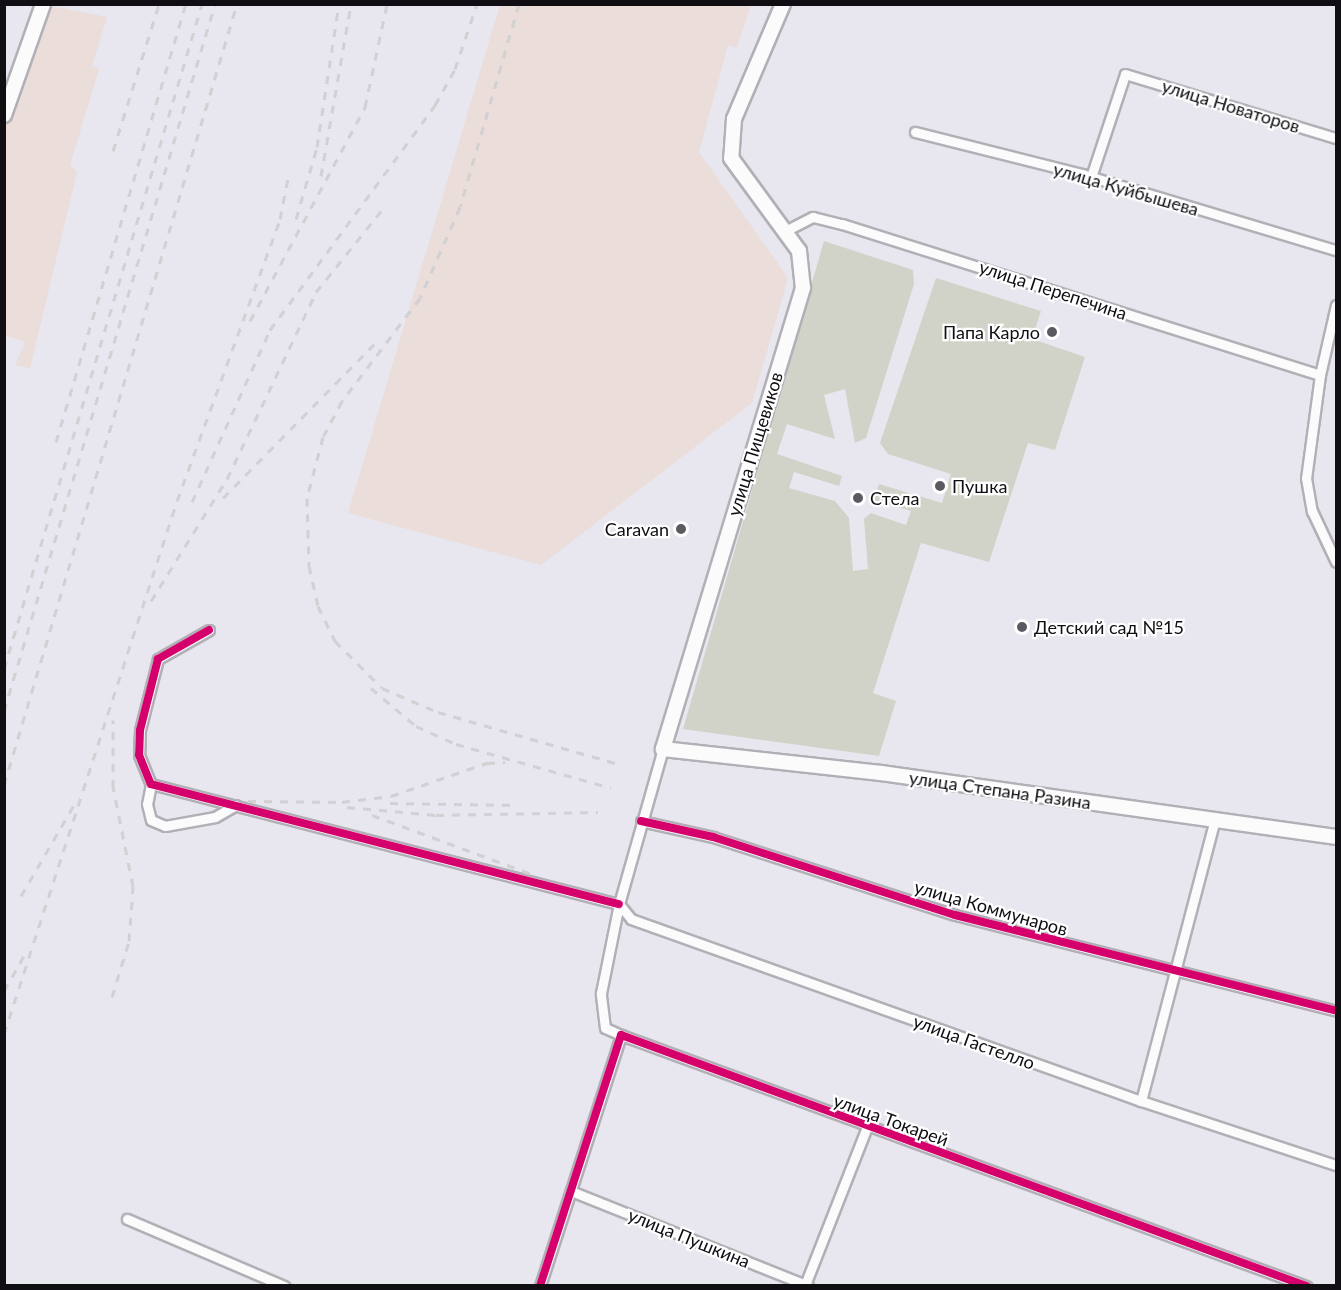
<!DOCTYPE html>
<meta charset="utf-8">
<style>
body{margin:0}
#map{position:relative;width:1341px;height:1290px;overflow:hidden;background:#e8e6ee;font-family:Lato,sans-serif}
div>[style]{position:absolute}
.industrial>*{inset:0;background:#eaddda}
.green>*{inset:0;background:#d2d3c8}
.roads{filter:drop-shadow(2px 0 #b2b0b6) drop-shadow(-2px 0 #b2b0b6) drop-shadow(0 2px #b2b0b6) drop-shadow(0 -2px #b2b0b6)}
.street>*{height:9px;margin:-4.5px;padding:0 4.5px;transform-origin:4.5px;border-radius:4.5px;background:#fcfbfc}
.secondary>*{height:14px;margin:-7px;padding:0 7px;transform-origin:7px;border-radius:7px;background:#fcfbfc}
.rail>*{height:3px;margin-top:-1.5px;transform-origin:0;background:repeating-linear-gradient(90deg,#d1d0d3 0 8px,transparent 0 16px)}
.cycleway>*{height:8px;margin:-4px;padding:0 4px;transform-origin:4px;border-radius:4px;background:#d6006c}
.dots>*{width:16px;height:16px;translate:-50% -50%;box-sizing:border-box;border:3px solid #fff;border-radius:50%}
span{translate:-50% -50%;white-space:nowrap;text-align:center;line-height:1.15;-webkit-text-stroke:4.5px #fff;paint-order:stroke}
.street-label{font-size:18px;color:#100e13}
.poi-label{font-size:18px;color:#100e13}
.right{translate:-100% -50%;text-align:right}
.left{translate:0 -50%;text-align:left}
.frame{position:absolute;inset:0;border:6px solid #100e13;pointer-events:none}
</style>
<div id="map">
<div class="industrial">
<i style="clip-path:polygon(46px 5px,107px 17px,92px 66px,99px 69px,70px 165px,77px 172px,30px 368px,15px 365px,25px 342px,5px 335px,5px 124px)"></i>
<i style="clip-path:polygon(500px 5px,751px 5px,737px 48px,728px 45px,699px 152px,788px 278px,752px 403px,541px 565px,348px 513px)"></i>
</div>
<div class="green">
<i style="clip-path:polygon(824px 241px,913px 270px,914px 284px,866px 438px,855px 443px,845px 389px,824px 395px,835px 439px,787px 424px,777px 454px,842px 476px,839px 486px,794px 472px,789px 488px,835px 501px,849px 518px,853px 571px,868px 569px,864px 519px,871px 513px,906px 525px,911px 511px,874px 500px,879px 484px,942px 503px,951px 474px,888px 454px,880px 443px,936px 278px,1041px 311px,1032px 339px,1085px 357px,1055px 450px,1028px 443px,989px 562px,921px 543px,873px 693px,896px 701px,879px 756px,683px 729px)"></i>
</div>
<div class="roads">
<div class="street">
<i style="left:915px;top:132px;width:172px;rotate:14.1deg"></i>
<i style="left:1082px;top:174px;width:265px;rotate:16.7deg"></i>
<i style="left:1091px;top:177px;width:108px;rotate:-71.7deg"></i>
<i style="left:1125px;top:74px;width:220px;rotate:16.9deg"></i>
<i style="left:787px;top:230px;width:29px;rotate:-27deg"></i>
<i style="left:813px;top:217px;width:30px;rotate:14deg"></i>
<i style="left:842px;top:224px;width:501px;rotate:17.53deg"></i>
<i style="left:1336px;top:305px;width:72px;rotate:102.9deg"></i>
<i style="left:1320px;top:375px;width:104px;rotate:97.7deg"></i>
<i style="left:1306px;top:478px;width:34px;rotate:80deg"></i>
<i style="left:1312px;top:511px;width:56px;rotate:64.8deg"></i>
<i style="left:209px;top:630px;width:59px;rotate:150.4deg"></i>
<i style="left:158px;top:659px;width:73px;rotate:104.2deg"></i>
<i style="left:140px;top:730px;width:25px;rotate:92deg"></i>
<i style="left:139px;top:755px;width:31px;rotate:68deg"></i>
<i style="left:151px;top:784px;width:483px;rotate:14.4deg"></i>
<i style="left:151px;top:784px;width:20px;rotate:101deg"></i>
<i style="left:147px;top:804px;width:16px;rotate:76deg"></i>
<i style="left:151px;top:820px;width:15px;rotate:23deg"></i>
<i style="left:165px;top:826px;width:51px;rotate:-10.2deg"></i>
<i style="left:215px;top:817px;width:24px;rotate:-30deg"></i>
<i style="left:641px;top:821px;width:74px;rotate:12.5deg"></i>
<i style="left:713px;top:837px;width:254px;rotate:17.9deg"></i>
<i style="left:955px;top:915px;width:393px;rotate:14.1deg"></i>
<i style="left:619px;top:904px;width:19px;rotate:51deg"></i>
<i style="left:631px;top:919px;width:542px;rotate:19.64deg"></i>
<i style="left:1141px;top:1101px;width:205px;rotate:18.2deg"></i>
<i style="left:621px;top:1035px;width:17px;rotate:-156deg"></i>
<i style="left:605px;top:1028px;width:35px;rotate:-97deg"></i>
<i style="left:601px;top:993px;width:91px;rotate:-78.6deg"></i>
<i style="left:619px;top:904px;width:161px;rotate:-74.2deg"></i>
<i style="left:1141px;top:1101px;width:288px;rotate:-75.3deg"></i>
<i style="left:571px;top:1191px;width:255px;rotate:21.8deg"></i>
<i style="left:127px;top:1219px;width:171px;rotate:23.1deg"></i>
<i style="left:805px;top:1285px;width:168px;rotate:-68.6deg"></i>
<i style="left:540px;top:1286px;width:264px;rotate:-72.1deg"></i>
<i style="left:621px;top:1035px;width:730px;rotate:20.12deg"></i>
</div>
<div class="secondary">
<i style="left:783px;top:4px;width:125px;rotate:113.1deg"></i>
<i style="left:734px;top:119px;width:39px;rotate:94deg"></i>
<i style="left:731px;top:158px;width:115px;rotate:53.8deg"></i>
<i style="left:799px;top:251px;width:37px;rotate:84deg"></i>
<i style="left:803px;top:288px;width:482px;rotate:106.9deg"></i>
<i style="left:663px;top:749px;width:219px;rotate:6.3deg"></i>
<i style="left:881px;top:773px;width:459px;rotate:8deg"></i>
<i style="left:4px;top:115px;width:118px;rotate:-70.6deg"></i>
</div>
</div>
<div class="rail">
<i style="left:519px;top:4px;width:211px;rotate:106.2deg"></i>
<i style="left:460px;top:207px;width:99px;rotate:113.7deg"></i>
<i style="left:420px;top:298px;width:129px;rotate:127.1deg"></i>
<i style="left:342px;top:401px;width:41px;rotate:117.8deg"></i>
<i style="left:323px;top:437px;width:63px;rotate:104.7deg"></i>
<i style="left:307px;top:498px;width:68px;rotate:88.3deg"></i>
<i style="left:309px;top:566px;width:41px;rotate:77.3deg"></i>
<i style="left:318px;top:606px;width:39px;rotate:64deg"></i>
<i style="left:335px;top:641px;width:66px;rotate:45deg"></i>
<i style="left:382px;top:688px;width:61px;rotate:23.2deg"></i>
<i style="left:438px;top:712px;width:184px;rotate:16.1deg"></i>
<i style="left:113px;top:151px;width:154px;rotate:-72.6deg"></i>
<i style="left:321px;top:176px;width:175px;rotate:-80.1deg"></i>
<i style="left:296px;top:219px;width:75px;rotate:-73.7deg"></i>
<i style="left:317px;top:147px;width:145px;rotate:-81.3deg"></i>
<i style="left:250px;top:321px;width:243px;rotate:-61.7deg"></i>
<i style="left:365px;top:107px;width:105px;rotate:-77.9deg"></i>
<i style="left:56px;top:442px;width:457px;rotate:-73.5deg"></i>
<i style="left:223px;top:498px;width:224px;rotate:-45.5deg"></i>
<i style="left:192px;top:502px;width:189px;rotate:-65.6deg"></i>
<i style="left:270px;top:330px;width:279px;rotate:-53.7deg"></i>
<i style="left:435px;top:105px;width:41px;rotate:-60.9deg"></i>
<i style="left:455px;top:69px;width:69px;rotate:-71.3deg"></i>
<i style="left:151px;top:601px;width:144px;rotate:-58.1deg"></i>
<i style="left:227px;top:479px;width:207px;rotate:-64.5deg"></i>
<i style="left:316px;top:292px;width:105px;rotate:-51.2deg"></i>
<i style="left:4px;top:669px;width:694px;rotate:-73.42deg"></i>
<i style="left:371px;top:688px;width:59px;rotate:40.2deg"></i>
<i style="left:416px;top:726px;width:44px;rotate:24.2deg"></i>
<i style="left:456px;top:744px;width:161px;rotate:15.8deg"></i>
<i style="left:4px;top:711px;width:738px;rotate:-73.38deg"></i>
<i style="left:4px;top:785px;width:815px;rotate:-73.39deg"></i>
<i style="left:248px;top:801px;width:94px;rotate:0.6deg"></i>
<i style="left:342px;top:802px;width:49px;rotate:-7deg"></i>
<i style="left:391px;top:796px;width:102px;rotate:-19deg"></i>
<i style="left:487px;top:763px;width:18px;rotate:-3deg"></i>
<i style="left:390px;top:803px;width:126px;rotate:0.9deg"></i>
<i style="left:347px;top:807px;width:89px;rotate:5.1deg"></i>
<i style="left:436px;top:815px;width:162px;rotate:-1.1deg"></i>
<i style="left:372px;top:815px;width:173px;rotate:20.3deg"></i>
<i style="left:21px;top:896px;width:105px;rotate:-59.8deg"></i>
<i style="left:4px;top:991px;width:43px;rotate:-60.4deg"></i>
<i style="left:112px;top:997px;width:59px;rotate:-73.1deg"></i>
<i style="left:129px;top:941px;width:55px;rotate:-85.8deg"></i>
<i style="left:133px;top:886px;width:101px;rotate:-101.4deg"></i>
<i style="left:113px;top:787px;width:67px;rotate:-90deg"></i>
<i style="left:4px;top:1034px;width:560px;rotate:-72.02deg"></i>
<i style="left:177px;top:501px;width:300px;rotate:-69.9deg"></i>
<i style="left:280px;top:219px;width:47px;rotate:-78.9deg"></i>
</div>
<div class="cycleway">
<i style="left:209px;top:630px;width:59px;rotate:150.4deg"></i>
<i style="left:158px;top:659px;width:73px;rotate:104.2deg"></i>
<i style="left:140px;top:730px;width:25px;rotate:92deg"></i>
<i style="left:139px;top:755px;width:31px;rotate:68deg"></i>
<i style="left:151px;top:784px;width:483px;rotate:14.4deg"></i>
<i style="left:641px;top:821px;width:74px;rotate:12.5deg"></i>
<i style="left:713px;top:837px;width:254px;rotate:17.9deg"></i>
<i style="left:955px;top:915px;width:393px;rotate:14.1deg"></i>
<i style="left:540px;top:1286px;width:264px;rotate:-72.1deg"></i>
<i style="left:621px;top:1035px;width:730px;rotate:20.12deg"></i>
</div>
<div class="dots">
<i style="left:1052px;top:332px;background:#5c5a60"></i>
<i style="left:940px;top:486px;background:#5c5a60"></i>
<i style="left:858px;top:498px;background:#5c5a60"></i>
<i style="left:681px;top:529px;background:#5c5a60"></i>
<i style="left:1022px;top:627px;background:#5c5a60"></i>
</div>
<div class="street-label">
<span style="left:1231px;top:106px;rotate:17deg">улица Новаторов</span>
<span style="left:1126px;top:189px;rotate:16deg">улица Куйбышева</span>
<span style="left:1053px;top:290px;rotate:18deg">улица Перепечина</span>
<span style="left:755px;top:444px;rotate:-73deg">улица Пищевиков</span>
<span style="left:1000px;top:790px;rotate:8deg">улица Степана Разина</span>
<span style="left:991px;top:908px;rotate:16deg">улица Коммунаров</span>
<span style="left:974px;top:1042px;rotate:20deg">улица Гастелло</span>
<span style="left:891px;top:1120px;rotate:20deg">улица Токарей</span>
<span style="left:689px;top:1238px;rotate:22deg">улица Пушкина</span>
</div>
<div class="poi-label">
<span class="right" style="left:1040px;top:332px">Папа Карло</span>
<span class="left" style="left:952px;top:486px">Пушка</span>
<span class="left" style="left:870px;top:498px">Стела</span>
<span class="right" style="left:669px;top:529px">Caravan</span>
<span class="left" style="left:1034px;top:627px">Детский сад №15</span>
</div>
<div class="frame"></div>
</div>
